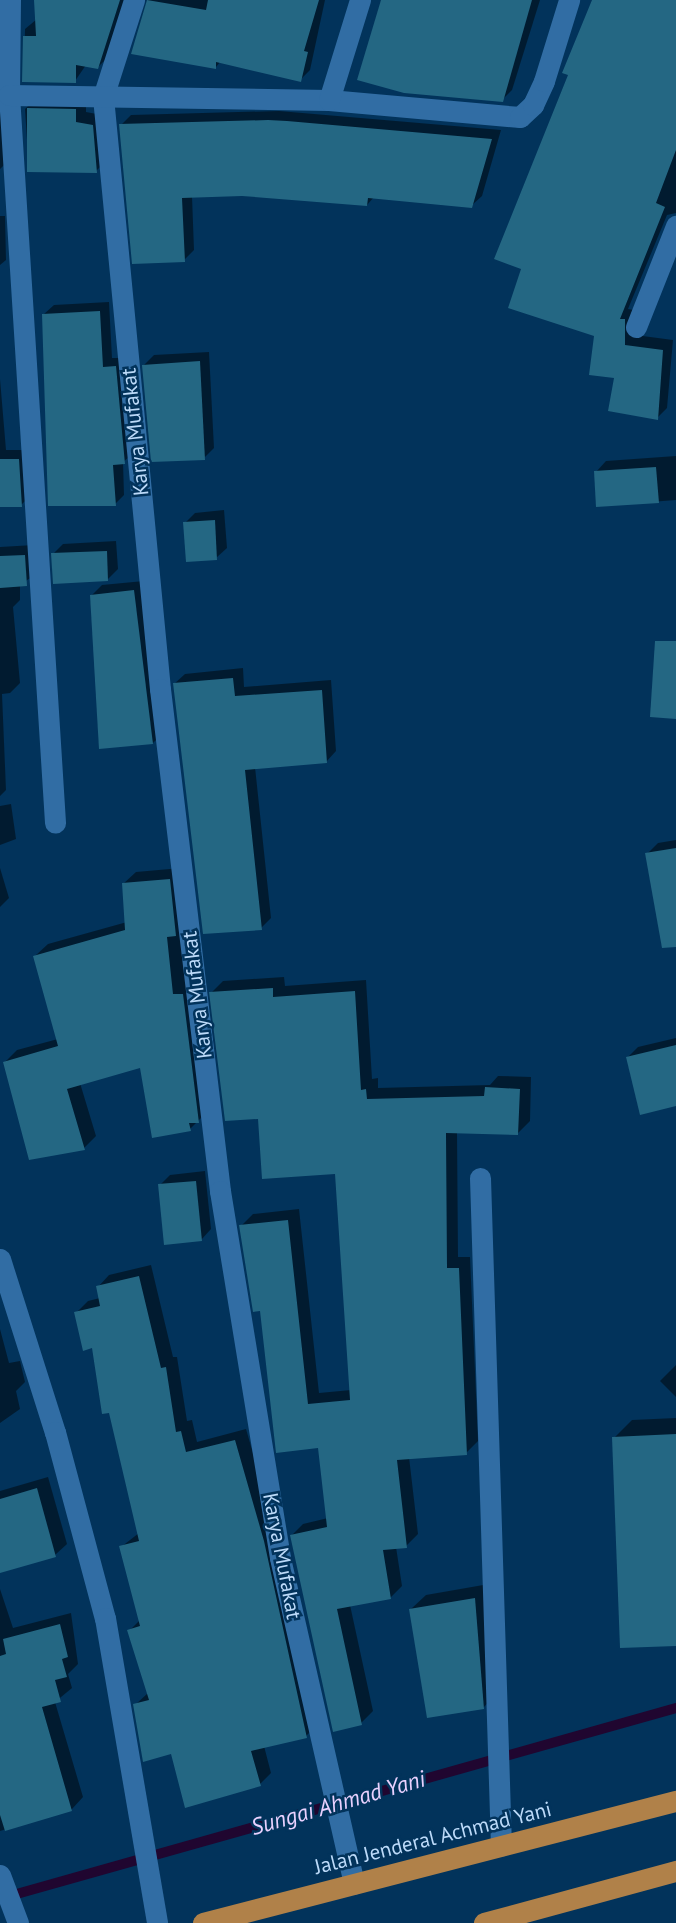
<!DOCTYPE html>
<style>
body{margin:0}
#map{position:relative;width:676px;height:1923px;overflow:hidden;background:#02335b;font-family:"PT Sans",sans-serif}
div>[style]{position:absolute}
.shadow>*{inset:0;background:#0007}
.stream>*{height:10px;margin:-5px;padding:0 5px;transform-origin:5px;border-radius:5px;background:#200630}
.building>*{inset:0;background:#246783}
.street>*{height:21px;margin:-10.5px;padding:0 10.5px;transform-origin:10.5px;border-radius:10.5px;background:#316da4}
.highway>*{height:21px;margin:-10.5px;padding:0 10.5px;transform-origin:10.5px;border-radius:10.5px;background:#b08149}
span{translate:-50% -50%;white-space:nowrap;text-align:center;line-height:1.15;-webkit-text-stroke:5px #02335b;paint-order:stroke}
.street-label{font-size:21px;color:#bcdaf9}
.water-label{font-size:23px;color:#e9d1fe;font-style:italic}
</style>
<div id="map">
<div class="shadow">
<i style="clip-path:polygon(36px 0,126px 0,108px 57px,98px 67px,86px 65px,75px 81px,24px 80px,25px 29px,37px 19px)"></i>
<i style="clip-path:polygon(148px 0,325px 0,310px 70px,300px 80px,221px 61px,216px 67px,133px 53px)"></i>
<i style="clip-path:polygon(382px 0,540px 0,512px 90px,502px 100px)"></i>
<i style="clip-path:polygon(594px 0,676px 0,676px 213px,667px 215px,628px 309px,634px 310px,635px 335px,673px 340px,667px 408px,657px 418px,616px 377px,596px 335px,523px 268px,570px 74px)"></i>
<i style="clip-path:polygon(0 16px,10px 159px,0 169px,0 185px)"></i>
<i style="clip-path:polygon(35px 99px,86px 100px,86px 112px,102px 115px,106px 161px,96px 171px,29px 170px,25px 109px)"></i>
<i style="clip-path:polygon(279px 111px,501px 130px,482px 196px,471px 206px,374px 197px,367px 205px,242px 194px,192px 196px,194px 250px,184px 260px,121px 125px,131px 115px)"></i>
<i style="clip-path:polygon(0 216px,5px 216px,6px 260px,0 265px,0 280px)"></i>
<i style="clip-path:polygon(109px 302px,112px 358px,125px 358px,134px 453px,123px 462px,124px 495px,115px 504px,44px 314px,54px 305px)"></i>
<i style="clip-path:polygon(209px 352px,214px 448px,204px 458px,144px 365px,154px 355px)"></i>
<i style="clip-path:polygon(0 379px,6px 450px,28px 450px,31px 495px,21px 505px,0 505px)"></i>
<i style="clip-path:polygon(676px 456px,676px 500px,598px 506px,596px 472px,606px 461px)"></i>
<i style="clip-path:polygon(224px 510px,227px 548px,216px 558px,185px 523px,195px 513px)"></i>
<i style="clip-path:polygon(116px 541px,118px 569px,108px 579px,53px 554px,63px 544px)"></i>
<i style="clip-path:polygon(34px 545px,36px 574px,20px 585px,20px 600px,13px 607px,20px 683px,10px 693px,2px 694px,6px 790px,0 796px,0 547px)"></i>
<i style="clip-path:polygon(144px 581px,163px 733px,153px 743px,92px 595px,102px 585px)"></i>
<i style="clip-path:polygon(243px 668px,244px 687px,331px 680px,336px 751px,326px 762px,255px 767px,271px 918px,261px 928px,174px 684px,185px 674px)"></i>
<i style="clip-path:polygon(11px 804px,16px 839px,0 845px,0 806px)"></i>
<i style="clip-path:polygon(676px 840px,676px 901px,647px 854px,658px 843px)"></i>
<i style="clip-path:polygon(0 868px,9px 898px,0 907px)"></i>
<i style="clip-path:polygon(181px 868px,210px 1109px,190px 1129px,142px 1066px,80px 1083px,96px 1136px,84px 1148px,31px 1158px,5px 1062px,17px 1050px,58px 1039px,35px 956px,48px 944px,127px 922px,123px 884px,136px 872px)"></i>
<i style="clip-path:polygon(284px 977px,285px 986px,366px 980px,372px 1079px,378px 1078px,378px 1088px,490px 1085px,498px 1076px,531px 1077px,530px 1121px,518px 1133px,457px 1132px,458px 1257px,470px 1257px,478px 1441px,466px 1453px,409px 1457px,418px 1534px,406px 1546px,396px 1547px,402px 1586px,390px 1598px,350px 1605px,373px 1711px,361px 1723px,291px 1536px,303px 1524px,328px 1518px,320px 1446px,261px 1309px,241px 1226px,253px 1214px,299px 1209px,319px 1393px,351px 1390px,337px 1172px,260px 1117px,211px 993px,223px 981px)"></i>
<i style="clip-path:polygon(676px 1038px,676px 1105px,627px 1058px,638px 1047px)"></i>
<i style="clip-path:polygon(205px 1171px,211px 1229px,201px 1240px,160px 1185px,170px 1175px)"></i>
<i style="clip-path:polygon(151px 1265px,173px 1357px,177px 1357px,187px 1421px,192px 1420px,197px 1442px,246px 1429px,275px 1529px,318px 1724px,306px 1736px,264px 1746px,271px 1773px,260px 1784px,172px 1752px,135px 1705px,148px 1693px,129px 1631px,140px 1620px,121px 1547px,139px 1533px,94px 1346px,76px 1313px,88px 1301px,100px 1298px,98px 1287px,109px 1275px)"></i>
<i style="clip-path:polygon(0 1329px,9px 1363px,20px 1361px,25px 1382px,16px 1391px,20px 1409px,0 1423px)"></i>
<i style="clip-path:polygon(676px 1365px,676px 1397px,660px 1381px)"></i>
<i style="clip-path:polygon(676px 1418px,676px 1644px,614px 1438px,632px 1420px)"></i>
<i style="clip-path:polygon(48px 1477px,67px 1544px,55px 1555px,0 1572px,0 1491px)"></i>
<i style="clip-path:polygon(489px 1584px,497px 1693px,483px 1708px,411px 1609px,426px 1595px)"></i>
<i style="clip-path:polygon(0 1589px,13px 1628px,71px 1613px,78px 1664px,68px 1674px,72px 1688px,55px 1702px,83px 1797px,72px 1809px,0 1831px)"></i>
</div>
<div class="stream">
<i style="left:6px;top:1897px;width:696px;rotate:-15.75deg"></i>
</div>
<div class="building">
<i style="clip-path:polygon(34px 0,120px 0,98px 69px,76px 65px,76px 83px,22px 82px,23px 36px,36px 36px)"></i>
<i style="clip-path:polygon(147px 0,206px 10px,208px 0,319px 0,304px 51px,308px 52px,301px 82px,216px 62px,216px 69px,131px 54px)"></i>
<i style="clip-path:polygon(381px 0,532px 0,503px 102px,404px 93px,357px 80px)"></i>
<i style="clip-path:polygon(592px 0,676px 0,676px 150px,656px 203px,665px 207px,620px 319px,625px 319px,625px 345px,663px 350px,658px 420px,608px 411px,614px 378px,589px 375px,594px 336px,508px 308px,521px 269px,494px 259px,568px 75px,562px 73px)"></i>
<i style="clip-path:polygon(27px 108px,76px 109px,76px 122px,93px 125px,97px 173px,27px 172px)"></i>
<i style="clip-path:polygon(268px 120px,287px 121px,492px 139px,472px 208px,368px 198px,367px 206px,242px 196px,182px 198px,185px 262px,132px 264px,119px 124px)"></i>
<i style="clip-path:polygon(100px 311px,103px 367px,116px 366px,125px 464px,113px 465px,116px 506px,48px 506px,42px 314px)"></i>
<i style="clip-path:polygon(200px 361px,205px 460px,151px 462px,142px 365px)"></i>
<i style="clip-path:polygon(0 459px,19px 459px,22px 507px,0 507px)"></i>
<i style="clip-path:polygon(656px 467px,659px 503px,596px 507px,594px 471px)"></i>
<i style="clip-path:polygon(215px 520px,217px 560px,186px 562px,183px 522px)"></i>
<i style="clip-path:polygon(107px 551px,108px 581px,53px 584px,51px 553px)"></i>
<i style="clip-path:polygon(25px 555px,27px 586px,0 588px,0 556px)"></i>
<i style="clip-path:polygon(134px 590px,153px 744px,99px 749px,90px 595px)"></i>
<i style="clip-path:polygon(655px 641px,676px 641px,676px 719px,650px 717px)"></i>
<i style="clip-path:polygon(233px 678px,235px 696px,322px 690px,327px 763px,245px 770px,262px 930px,203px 934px,173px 683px)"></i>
<i style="clip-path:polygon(676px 848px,676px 947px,662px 948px,645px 853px)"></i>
<i style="clip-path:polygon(170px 879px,176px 936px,167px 937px,173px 994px,183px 994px,199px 1123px,189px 1123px,191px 1131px,152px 1138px,140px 1068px,67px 1089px,85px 1150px,29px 1160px,3px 1062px,58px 1046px,33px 956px,125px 930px,122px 883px)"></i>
<i style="clip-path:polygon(273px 988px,273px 997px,355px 991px,361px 1090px,366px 1089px,367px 1099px,484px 1096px,485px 1087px,520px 1089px,518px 1135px,446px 1133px,447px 1268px,459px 1268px,467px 1455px,397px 1460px,407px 1548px,383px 1550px,391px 1599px,337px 1609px,362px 1725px,333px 1732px,290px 1535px,327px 1527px,318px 1448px,276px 1453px,260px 1311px,253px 1312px,239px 1225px,288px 1220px,308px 1404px,350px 1400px,335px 1174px,262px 1179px,258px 1119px,225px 1121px,209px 992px)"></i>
<i style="clip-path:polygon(676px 1045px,676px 1106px,640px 1115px,626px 1057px)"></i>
<i style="clip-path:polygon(196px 1181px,202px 1241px,164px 1245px,158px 1184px)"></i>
<i style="clip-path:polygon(139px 1276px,161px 1368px,166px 1367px,176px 1432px,181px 1431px,186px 1452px,235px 1440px,264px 1541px,307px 1738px,251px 1751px,261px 1786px,185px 1808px,171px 1754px,143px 1762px,133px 1704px,149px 1700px,127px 1630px,140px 1626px,119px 1546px,139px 1541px,109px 1413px,102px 1414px,92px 1348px,83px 1351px,74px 1312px,100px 1306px,96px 1286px)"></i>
<i style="clip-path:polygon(676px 1434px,676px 1646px,620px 1648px,612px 1437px)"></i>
<i style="clip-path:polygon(37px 1488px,56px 1557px,0 1573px,0 1499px)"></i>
<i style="clip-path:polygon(475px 1598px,484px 1709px,427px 1718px,409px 1609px)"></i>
<i style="clip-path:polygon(60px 1624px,68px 1657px,62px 1659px,67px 1677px,55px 1680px,61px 1702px,42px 1707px,72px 1811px,5px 1831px,0 1815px,0 1656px,6px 1654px,3px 1639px)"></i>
</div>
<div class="street">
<i style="left:10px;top:0;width:95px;rotate:90.6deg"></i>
<i style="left:9px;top:95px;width:729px;rotate:86.38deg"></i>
<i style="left:134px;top:0;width:102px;rotate:107.7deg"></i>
<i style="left:103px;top:97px;width:595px;rotate:84.5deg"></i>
<i style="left:160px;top:689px;width:506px;rotate:83.18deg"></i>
<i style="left:220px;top:1191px;width:372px;rotate:80.7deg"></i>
<i style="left:280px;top:1558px;width:334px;rotate:77.2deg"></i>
<i style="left:9px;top:95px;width:320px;rotate:0.9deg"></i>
<i style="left:329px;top:100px;width:192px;rotate:5.1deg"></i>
<i style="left:520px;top:117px;width:18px;rotate:-43deg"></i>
<i style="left:533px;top:105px;width:26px;rotate:-65deg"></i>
<i style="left:544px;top:81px;width:85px;rotate:-72.8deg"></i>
<i style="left:329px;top:100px;width:105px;rotate:-72.8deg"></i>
<i style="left:636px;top:327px;width:109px;rotate:-68.4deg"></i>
<i style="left:480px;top:1178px;width:668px;rotate:88.2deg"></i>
<i style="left:0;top:1259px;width:182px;rotate:72.4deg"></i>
<i style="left:55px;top:1432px;width:193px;rotate:75deg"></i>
<i style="left:105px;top:1618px;width:309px;rotate:80.3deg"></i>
<i style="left:0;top:1875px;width:51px;rotate:69.4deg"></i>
</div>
<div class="highway">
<i style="left:203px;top:1923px;width:488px;rotate:-14.5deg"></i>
<i style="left:484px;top:1923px;width:199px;rotate:-15.2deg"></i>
</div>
<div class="street-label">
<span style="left:135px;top:432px;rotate:-96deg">Karya Mufakat</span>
<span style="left:197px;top:995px;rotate:-97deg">Karya Mufakat</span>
<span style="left:282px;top:1556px;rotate:79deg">Karya Mufakat</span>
<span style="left:433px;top:1838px;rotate:-14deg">Jalan Jenderal Achmad Yani</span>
</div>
<div class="water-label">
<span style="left:338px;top:1803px;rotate:-16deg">Sungai Ahmad Yani</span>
</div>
</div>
